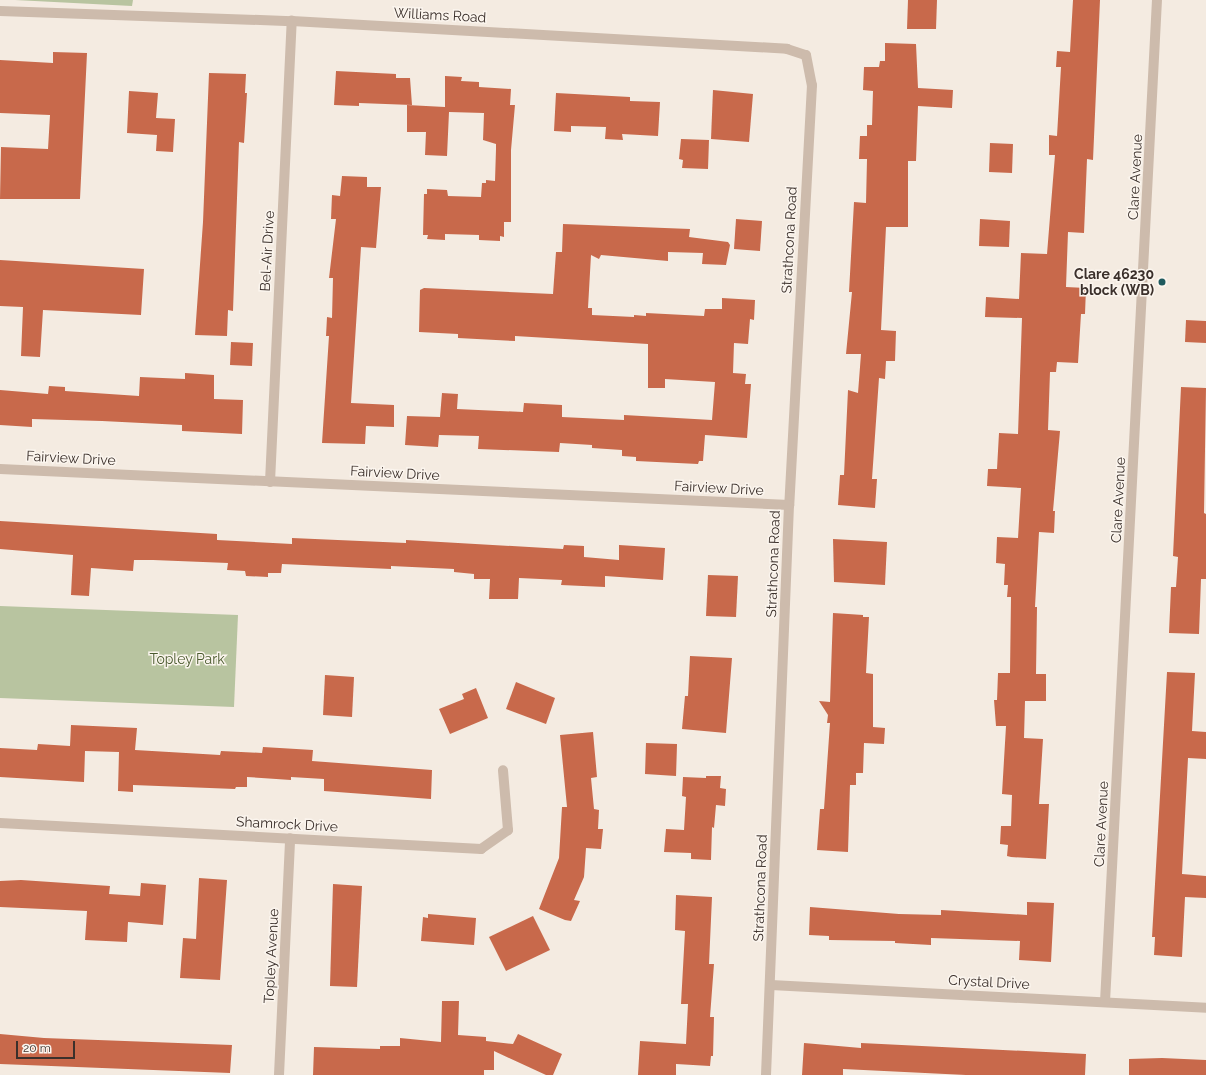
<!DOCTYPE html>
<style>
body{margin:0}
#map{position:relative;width:1206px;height:1075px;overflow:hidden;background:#f4ebe1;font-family:Raleway,sans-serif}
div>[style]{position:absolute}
.green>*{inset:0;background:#b8c4a0}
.building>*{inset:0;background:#c8694b}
.minor>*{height:10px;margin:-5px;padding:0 5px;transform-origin:5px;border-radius:5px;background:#cdbbac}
.dots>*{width:11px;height:11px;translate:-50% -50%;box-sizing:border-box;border:2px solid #fbf5ee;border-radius:50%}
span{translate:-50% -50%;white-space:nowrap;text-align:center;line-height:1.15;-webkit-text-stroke:3px #fbf5ee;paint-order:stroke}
.street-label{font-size:14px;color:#3b302b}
.poi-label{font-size:14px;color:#3b302b;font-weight:700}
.right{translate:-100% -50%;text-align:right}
.park-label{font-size:14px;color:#4a5a2e}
.scale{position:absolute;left:16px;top:1041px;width:59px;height:18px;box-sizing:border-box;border:2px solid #3b302b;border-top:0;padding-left:5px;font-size:12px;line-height:14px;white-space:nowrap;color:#3b302b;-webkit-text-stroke:3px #fbf5ee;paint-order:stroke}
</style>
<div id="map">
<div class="green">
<i style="clip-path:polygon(15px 0,133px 0,132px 6px)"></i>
<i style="clip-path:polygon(0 606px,238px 615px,234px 707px,0 698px)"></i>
</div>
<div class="building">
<i style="clip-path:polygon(908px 0,937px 0,936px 29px,907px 29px)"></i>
<i style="clip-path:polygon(1073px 0,1100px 0,1093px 160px,1087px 159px,1084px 233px,1068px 232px,1066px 287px,1086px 288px,1085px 314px,1081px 314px,1078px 363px,1057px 362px,1056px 372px,1050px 372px,1048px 430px,1060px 431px,1053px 511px,1055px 511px,1054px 533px,1039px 532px,1035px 607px,1037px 607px,1036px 674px,1046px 674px,1046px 701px,1025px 701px,1024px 738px,1043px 739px,1039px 804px,1049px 804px,1046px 859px,1011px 857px,1007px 856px,1008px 845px,1000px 844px,1001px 826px,1011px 826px,1012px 795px,1002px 794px,1006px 726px,996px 726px,994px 700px,997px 700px,998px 673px,1010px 673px,1011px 597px,1007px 597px,1008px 585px,1004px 585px,1005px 564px,996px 563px,997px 537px,1018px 538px,1021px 488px,987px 486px,988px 469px,997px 469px,999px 433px,1018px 434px,1022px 318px,985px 317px,986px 297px,1019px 299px,1021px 253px,1047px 254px,1055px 155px,1049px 155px,1049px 135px,1057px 136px,1061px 67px,1056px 67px,1057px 51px,1070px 52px)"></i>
<i style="clip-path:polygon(885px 43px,916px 44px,918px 88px,953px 90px,952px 108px,918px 106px,916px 161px,908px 161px,908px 227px,886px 227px,881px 330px,896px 331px,895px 361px,886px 361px,885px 379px,879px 378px,872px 479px,877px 479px,875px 508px,838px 505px,840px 475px,844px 475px,848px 390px,858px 393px,861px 354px,846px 354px,852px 292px,849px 292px,854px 202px,866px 203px,867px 159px,859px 159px,860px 136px,867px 136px,867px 125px,872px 125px,873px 91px,863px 90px,864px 67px,879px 67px,880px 61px,885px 61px)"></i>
<i style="clip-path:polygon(53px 52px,87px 53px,80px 199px,0 199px,1px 147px,48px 149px,50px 115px,0 113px,0 60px,53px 63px)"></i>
<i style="clip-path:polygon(336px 71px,396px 74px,396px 78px,410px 78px,412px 105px,359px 103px,359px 106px,334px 105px)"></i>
<i style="clip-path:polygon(209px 73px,246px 74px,245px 93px,247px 93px,244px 143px,239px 142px,233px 311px,228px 310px,227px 336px,195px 335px,203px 222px)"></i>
<i style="clip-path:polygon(445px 76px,462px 77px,461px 81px,479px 82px,479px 87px,511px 89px,510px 105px,515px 105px,511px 150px,511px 222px,504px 222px,504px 237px,500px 236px,500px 241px,479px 240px,479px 235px,445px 234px,445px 240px,427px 239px,428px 235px,423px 235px,424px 194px,427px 194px,427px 189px,447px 190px,448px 196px,481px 197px,482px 183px,486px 183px,486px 180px,495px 181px,496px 149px,496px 144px,483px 140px,484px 113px,449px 112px,447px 156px,425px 155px,426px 132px,407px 132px,407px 105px,445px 107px)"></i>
<i style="clip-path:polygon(713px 90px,753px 94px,749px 142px,711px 139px)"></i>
<i style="clip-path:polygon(129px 91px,158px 93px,156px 118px,175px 119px,173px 152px,156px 151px,157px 135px,127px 133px)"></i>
<i style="clip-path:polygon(556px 93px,630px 97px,630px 101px,660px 102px,658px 136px,622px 134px,623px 140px,605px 139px,606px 127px,571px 126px,571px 132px,554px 131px)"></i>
<i style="clip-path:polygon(681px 139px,709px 140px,708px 169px,682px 168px,683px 160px,679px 159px)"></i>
<i style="clip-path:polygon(990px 143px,1013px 144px,1012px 173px,989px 172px)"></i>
<i style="clip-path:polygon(342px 176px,367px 177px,367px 187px,381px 187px,376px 248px,361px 247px,351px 403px,394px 405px,394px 427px,366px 426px,365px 444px,322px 443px,329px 336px,326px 336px,327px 317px,332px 318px,333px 278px,329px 278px,336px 219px,331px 219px,332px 195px,340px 196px)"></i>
<i style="clip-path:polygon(736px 219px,762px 221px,760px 251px,734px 249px)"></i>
<i style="clip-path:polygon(980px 219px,1010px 221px,1009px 247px,979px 246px)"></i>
<i style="clip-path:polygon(563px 224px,690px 229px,689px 237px,728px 242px,730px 245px,726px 265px,702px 264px,703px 253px,668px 252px,668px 261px,601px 255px,599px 259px,591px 255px,588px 308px,592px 308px,592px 315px,634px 317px,634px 315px,646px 316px,646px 313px,704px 316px,705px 309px,722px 309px,722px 298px,755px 300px,754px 320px,750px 319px,748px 344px,734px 343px,733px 373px,746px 374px,745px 384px,751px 384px,747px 438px,705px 435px,703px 461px,699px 461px,698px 464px,636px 461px,636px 457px,622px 456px,622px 450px,592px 448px,592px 445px,560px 443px,559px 452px,478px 449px,479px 436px,439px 435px,438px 447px,405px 445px,407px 416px,440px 417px,442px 393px,458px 394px,457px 409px,523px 412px,524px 403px,562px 405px,562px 417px,624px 420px,624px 415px,712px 420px,715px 382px,665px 379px,665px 388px,648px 388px,648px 344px,515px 336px,515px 341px,458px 338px,458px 334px,419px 332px,420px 290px,424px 288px,553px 294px,556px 252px,562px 252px)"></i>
<i style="clip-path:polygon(0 260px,144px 269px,141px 315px,43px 310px,40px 357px,21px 356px,23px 307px,0 306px)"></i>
<i style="clip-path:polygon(1186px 320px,1206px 321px,1206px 343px,1185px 342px)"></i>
<i style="clip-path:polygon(231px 342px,253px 343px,252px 366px,230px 365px)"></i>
<i style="clip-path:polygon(185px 373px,214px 375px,214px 399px,243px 400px,242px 434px,182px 431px,182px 425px,102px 421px,32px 419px,32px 427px,0 425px,0 390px,48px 394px,49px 386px,65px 387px,65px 391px,139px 396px,140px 377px,185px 379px)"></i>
<i style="clip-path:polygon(1181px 387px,1206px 388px,1204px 513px,1206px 514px,1206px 579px,1201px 579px,1199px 634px,1169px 633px,1171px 587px,1176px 587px,1178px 557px,1173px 556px)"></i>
<i style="clip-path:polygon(0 521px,217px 534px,217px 540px,292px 544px,292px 538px,406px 543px,406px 540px,563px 549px,564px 545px,584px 546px,584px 557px,619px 560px,619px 545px,665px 548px,663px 580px,605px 576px,605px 587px,561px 585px,562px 580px,519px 578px,518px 599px,489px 599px,490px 579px,474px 579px,474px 574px,454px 572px,454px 569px,391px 566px,391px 569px,282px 564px,281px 573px,268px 573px,268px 577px,246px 576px,245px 571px,227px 570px,228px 563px,153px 560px,134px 560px,133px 571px,91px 568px,89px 596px,71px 595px,73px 555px,0 549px)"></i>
<i style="clip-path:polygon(833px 539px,887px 542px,885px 585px,834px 582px)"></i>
<i style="clip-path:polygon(708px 575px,738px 576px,736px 617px,706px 616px)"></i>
<i style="clip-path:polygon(833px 613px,863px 615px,863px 617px,869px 617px,866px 673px,873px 674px,873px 727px,885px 728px,884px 744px,864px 743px,863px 773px,856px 773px,856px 785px,850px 785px,848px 852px,817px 850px,820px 809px,824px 809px,830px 723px,827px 723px,828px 715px,819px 701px,830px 702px)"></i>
<i style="clip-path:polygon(690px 656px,732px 658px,726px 733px,682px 729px,685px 696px,688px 696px)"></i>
<i style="clip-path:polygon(1167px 672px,1195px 673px,1192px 731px,1206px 732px,1206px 759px,1188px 758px,1182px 874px,1206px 876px,1206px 898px,1185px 897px,1182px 957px,1154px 955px,1155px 937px,1152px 937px)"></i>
<i style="clip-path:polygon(325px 675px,354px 677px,352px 717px,323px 715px)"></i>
<i style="clip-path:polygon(516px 682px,555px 698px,546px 724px,506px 709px)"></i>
<i style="clip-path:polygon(476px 688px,488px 718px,450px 734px,439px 709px,464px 699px,462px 694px)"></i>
<i style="clip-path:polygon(71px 725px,137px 728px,135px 750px,220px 755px,221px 751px,262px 753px,263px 747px,313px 750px,312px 761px,432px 770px,431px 799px,324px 791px,324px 779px,291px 777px,291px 780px,247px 777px,247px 787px,236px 787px,235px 789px,133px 785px,133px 792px,118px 791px,119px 752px,85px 751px,84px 782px,0 777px,0 748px,37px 750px,38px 744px,70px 746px)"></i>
<i style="clip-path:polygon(593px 732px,597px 777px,591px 778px,594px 809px,599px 810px,598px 829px,603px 829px,601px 849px,586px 848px,584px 877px,574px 900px,580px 901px,571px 921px,565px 920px,539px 909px,559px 858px,562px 807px,567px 807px,560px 735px)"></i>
<i style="clip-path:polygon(646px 743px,677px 744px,676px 776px,645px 774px)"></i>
<i style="clip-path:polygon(706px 776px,721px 776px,720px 788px,726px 789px,725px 806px,716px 805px,714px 828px,712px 827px,711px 860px,691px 859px,691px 853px,664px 852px,666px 829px,684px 830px,686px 797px,682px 796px,683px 777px,706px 778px)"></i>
<i style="clip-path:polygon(199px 878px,227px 880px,220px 980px,180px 978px,183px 938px,196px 939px)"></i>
<i style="clip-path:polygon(21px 880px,110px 886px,109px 894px,140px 896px,141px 883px,166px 885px,163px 925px,128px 922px,127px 942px,85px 940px,87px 911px,0 907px,0 881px)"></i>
<i style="clip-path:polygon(333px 884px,362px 886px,357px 987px,330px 986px)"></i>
<i style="clip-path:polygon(676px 895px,712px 897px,709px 964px,714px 964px,710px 1017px,714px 1017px,713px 1056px,711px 1056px,710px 1066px,676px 1064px,676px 1075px,638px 1075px,640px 1041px,686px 1044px,688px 1004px,681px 1004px,685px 931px,675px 930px)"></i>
<i style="clip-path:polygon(1027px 902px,1054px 903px,1051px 962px,1019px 960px,1020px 941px,931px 938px,931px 945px,895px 943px,895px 941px,829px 940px,829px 936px,809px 935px,810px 907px,899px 914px,941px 915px,941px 910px,1027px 915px)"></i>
<i style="clip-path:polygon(428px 914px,476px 918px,474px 945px,421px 941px,423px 917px,428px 918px)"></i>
<i style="clip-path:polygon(533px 916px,550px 950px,506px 971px,489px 937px)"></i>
<i style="clip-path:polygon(442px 1001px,459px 1001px,458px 1035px,486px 1037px,486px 1041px,513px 1044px,518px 1034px,562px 1054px,553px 1075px,546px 1075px,494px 1051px,494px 1070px,484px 1070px,484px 1075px,313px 1075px,314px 1047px,380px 1049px,380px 1046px,400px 1046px,400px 1038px,441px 1042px)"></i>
<i style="clip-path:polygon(0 1034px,44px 1038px,232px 1045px,230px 1073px,0 1064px)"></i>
<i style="clip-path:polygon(804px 1043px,861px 1048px,861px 1043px,1086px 1054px,1085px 1075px,966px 1075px,843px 1069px,843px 1075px,802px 1075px)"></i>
<i style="clip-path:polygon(1162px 1058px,1206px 1060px,1206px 1075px,1129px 1075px,1129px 1059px)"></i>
</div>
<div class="minor">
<i style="left:0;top:11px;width:292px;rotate:2deg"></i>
<i style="left:292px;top:21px;width:496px;rotate:3.2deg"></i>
<i style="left:787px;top:49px;width:20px;rotate:18deg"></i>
<i style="left:806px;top:55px;width:31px;rotate:79deg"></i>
<i style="left:812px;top:85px;width:421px;rotate:93.1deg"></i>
<i style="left:789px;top:505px;width:570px;rotate:92.31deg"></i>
<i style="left:0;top:469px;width:790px;rotate:2.61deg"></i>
<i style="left:270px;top:482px;width:462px;rotate:-87.3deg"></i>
<i style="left:0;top:823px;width:482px;rotate:3.1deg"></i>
<i style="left:481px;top:849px;width:33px;rotate:-35deg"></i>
<i style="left:508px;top:830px;width:60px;rotate:-94.8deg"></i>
<i style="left:771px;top:985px;width:436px;rotate:3deg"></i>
<i style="left:1105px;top:1002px;width:1003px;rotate:-87.03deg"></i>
<i style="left:279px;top:1075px;width:237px;rotate:-87.3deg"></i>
</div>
<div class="dots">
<i style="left:1162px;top:282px;background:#1f5a5e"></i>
</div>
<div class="street-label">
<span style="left:440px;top:15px;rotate:3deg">Williams Road</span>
<span style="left:1135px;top:177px;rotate:-87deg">Clare Avenue</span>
<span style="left:789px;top:240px;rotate:-87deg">Strathcona Road</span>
<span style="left:267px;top:251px;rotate:-87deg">Bel-Air Drive</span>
<span style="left:71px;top:458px;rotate:3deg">Fairview Drive</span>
<span style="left:395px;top:473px;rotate:3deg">Fairview Drive</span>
<span style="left:719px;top:488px;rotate:3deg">Fairview Drive</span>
<span style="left:1118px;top:500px;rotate:-87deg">Clare Avenue</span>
<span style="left:773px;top:564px;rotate:-88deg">Strathcona Road</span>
<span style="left:287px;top:824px;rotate:3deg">Shamrock Drive</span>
<span style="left:1101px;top:824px;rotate:-87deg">Clare Avenue</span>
<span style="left:760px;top:888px;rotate:-88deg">Strathcona Road</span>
<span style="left:271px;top:956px;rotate:-87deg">Topley Avenue</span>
<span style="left:989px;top:982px;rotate:3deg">Crystal Drive</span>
</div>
<div class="poi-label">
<span class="right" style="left:1154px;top:282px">Clare 46230<br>block (WB)</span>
</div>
<div class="park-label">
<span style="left:187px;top:659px">Topley Park</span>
</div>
<div class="scale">20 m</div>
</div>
